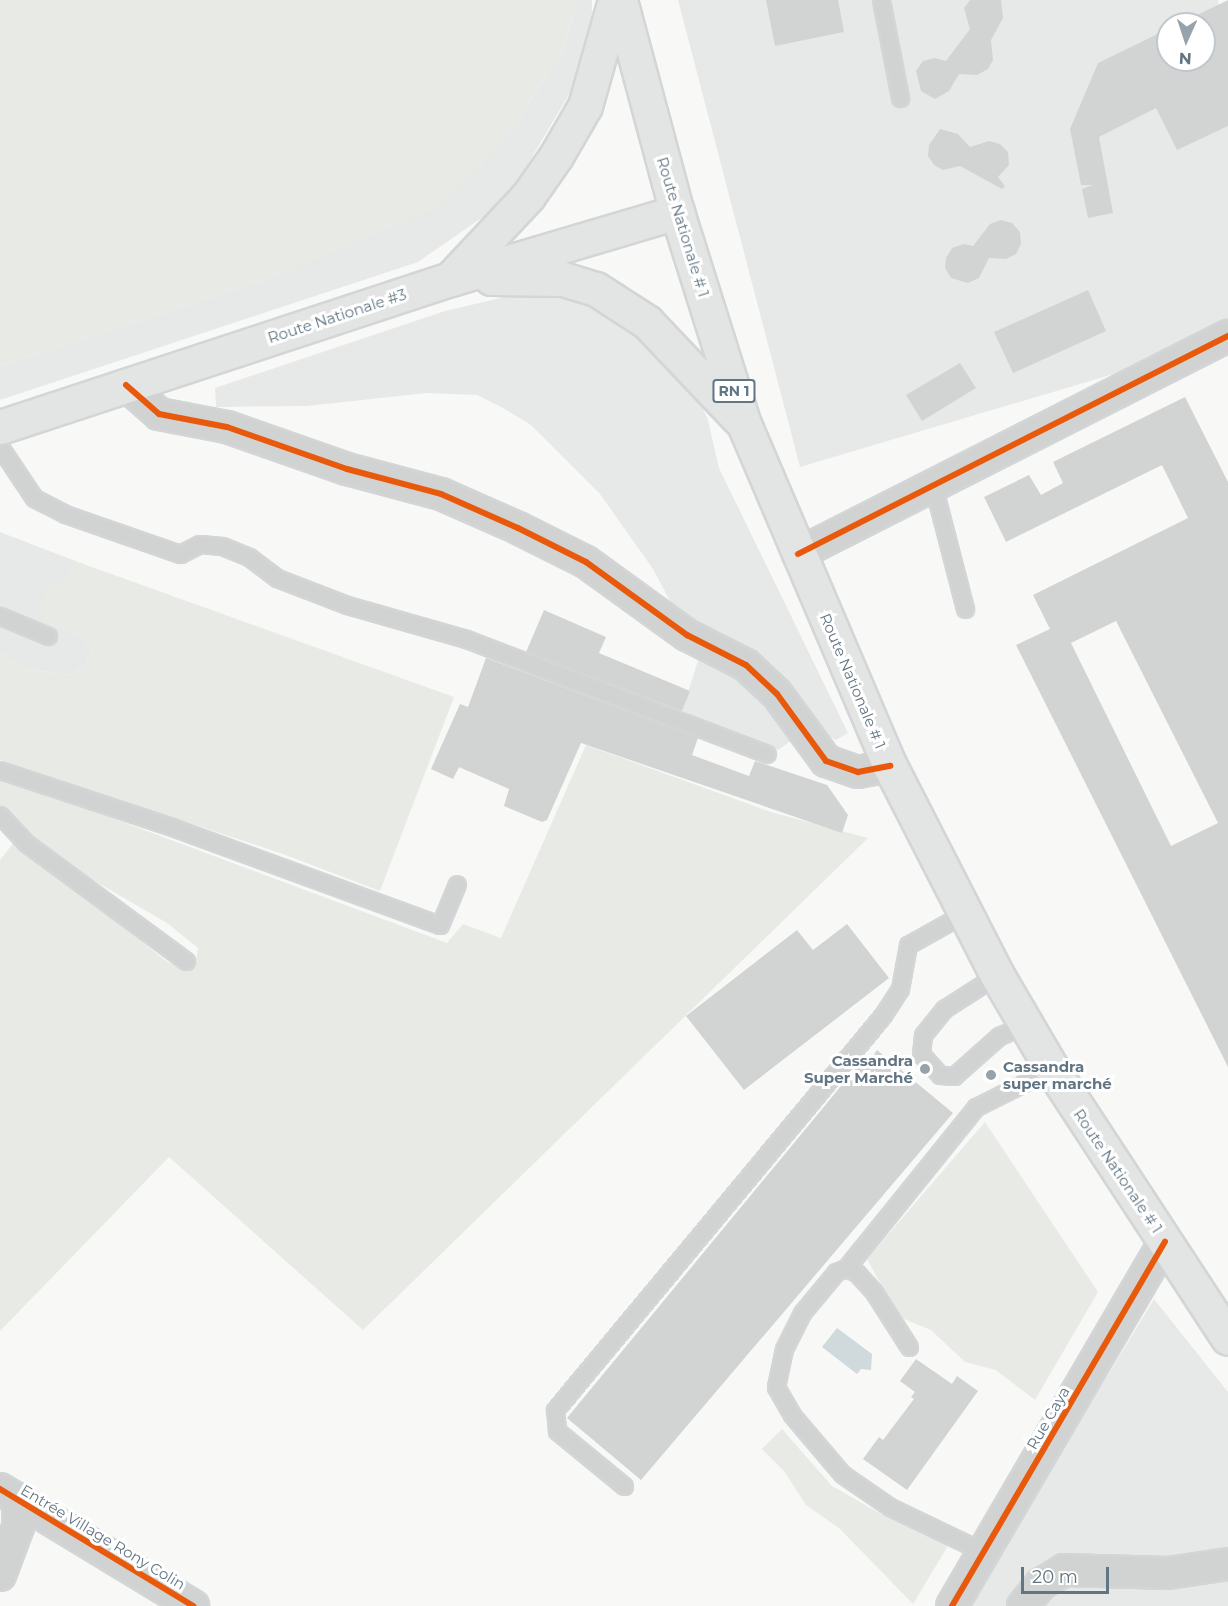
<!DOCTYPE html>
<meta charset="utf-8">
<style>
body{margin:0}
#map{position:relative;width:1228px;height:1606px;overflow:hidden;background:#f8f8f7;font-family:Montserrat,sans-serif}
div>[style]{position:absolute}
.built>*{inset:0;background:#e7e9e9}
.green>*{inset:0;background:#e8ebe5}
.water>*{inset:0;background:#d0d9dc}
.building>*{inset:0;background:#d2d4d4}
.roads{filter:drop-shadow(2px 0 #d3d5d6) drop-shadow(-2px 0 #d3d5d6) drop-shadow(0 2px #d3d5d6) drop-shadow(0 -2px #d3d5d6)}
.service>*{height:15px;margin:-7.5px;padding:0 7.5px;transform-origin:7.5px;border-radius:7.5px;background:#d1d3d3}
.minor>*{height:30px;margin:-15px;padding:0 15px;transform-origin:15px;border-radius:15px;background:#d1d3d3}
.primary>*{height:33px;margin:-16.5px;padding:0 16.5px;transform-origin:16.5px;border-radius:16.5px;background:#e3e4e4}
.cycleway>*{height:6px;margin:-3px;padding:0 3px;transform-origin:3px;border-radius:3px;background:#e8590c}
.dots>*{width:16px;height:16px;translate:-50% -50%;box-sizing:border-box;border:3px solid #fff;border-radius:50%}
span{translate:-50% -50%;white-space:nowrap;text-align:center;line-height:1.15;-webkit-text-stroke:6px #fff;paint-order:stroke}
.shield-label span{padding:2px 4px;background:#fff;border:2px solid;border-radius:4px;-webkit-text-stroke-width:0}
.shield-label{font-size:14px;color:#617583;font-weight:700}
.street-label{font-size:15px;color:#617583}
.poi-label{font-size:15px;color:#617583;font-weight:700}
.right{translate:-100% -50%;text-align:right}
.left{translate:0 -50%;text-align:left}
.north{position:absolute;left:1156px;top:12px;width:60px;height:60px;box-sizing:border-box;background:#fff;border:2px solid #c0c8cd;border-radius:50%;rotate:183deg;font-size:16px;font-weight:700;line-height:24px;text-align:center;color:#617583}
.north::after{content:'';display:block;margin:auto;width:21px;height:27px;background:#96a3ac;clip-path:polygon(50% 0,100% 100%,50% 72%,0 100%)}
.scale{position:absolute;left:1021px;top:1567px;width:88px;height:27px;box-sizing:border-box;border:3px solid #617583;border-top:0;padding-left:8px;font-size:18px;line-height:21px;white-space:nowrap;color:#617583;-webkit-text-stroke:4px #fff;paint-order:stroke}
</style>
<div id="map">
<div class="built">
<i style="clip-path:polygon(577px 0,592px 0,592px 37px,574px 86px,516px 184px,493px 210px,418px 262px,0 400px,0 366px,279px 275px,343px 245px,518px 121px,564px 48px)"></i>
<i style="clip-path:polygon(evenodd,678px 0,1218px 0,1228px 105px,1228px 340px,800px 467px,678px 0,1168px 24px,1204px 24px,1204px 60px,1168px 60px,1168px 24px)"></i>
<i style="clip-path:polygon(539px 289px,583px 298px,629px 322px,688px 376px,708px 420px,719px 468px,848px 733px,836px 740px,810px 727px,778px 750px,682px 711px,706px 635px,676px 612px,653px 569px,600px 494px,531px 425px,503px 408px,477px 395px,427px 393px,307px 406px,216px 407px,215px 388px,445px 311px)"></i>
<i style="clip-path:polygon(0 532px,78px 562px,64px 582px,49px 589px,66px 630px,82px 637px,92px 649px,85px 666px,71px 675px,27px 669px,0 653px)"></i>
<i style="clip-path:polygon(1154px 1299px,1228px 1392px,1228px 1606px,968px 1606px)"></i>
</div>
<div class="green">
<i style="clip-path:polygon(0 0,577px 0,564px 48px,518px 121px,480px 167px,435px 208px,279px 275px,0 366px)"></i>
<i style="clip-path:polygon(78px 562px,454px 697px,380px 891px,283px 854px,0 760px,0 653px,27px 669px,71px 675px,85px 666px,92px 649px,82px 637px,43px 620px,40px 605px,49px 589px,64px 582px)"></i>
<i style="clip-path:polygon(586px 745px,771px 812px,868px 838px,363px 1330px,169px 1157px,0 1331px,0 860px,15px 841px,166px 961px,181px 969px,195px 968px,198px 948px,167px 923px,81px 873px,29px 836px,0 808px,0 776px,447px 943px,463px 924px,501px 938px)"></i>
<i style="clip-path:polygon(985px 1122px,1098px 1292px,1035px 1400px,996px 1370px,965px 1362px,931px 1330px,899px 1317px,867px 1259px)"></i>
<i style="clip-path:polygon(782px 1429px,832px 1486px,881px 1514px,949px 1544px,913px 1604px,839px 1528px,806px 1505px,784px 1471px,762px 1449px)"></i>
</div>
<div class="water">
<i style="clip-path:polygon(837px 1328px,872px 1354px,871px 1370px,861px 1369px,857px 1374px,822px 1347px)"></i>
</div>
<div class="building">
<i style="clip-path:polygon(766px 0,838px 0,844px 32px,775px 46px)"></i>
<i style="clip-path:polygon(970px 0,1001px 0,1003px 18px,991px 40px,993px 60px,988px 69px,977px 75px,959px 74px,949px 91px,935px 99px,921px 91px,916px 71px,923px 61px,935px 58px,946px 61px,970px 29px,964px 8px)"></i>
<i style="clip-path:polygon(1228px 0,1228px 126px,1177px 150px,1156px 108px,1099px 137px,1113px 213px,1088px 218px,1082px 189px,1093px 185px,1081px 185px,1070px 129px,1098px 63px,1168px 29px,1168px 60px,1204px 60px,1204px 24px,1179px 24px)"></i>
<i style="clip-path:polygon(940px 129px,958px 134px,970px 147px,989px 141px,1000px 144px,1008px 152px,1009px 165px,998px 177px,1005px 186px,1002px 189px,960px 166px,943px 170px,934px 165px,928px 156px,929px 145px)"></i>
<i style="clip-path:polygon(1001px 220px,1012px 223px,1020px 232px,1021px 244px,1016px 254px,1006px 259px,989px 258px,979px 278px,968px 283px,951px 278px,945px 268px,946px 258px,952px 248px,964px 244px,973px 246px,990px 224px)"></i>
<i style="clip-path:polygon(1088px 290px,1106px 331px,1013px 373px,994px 332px)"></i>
<i style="clip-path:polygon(960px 363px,976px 388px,922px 421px,906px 395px)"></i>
<i style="clip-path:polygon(evenodd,1185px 397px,1228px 482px,1228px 1067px,1016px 645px,1050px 629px,1033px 595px,1188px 518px,1162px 465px,1006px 542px,984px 497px,1029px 475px,1041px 495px,1063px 483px,1053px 462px,1185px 397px,1116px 621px,1218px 823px,1171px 846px,1071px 643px,1116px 621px)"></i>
<i style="clip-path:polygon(544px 610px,606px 637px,599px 653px,690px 691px,682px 711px,526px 652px)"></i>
<i style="clip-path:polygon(486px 658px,698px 738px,692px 755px,749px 776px,755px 761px,827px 785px,848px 815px,842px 833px,581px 743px,547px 820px,542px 822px,504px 806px,509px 789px,459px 767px,453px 779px,431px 769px,460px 704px,468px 707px)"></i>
<i style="clip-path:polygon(847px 924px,889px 978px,744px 1090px,686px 1016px,797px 930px,813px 950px)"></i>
<i style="clip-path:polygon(877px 1050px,953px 1113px,641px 1480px,567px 1418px,860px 1063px,865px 1067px)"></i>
<i style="clip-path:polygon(916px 1359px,952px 1384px,957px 1376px,978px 1391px,907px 1490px,863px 1459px,879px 1437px,883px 1440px,914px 1399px,911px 1397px,915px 1392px,900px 1381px)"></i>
</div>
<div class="roads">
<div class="service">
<i style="left:881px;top:0;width:100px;rotate:79deg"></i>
<i style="left:0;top:447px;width:61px;rotate:56.3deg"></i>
<i style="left:34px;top:498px;width:35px;rotate:27deg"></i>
<i style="left:65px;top:514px;width:122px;rotate:19.2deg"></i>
<i style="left:180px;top:554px;width:22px;rotate:-27deg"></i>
<i style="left:200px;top:544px;width:22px;rotate:5deg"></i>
<i style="left:222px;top:546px;width:29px;rotate:22deg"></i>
<i style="left:249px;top:557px;width:35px;rotate:37deg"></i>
<i style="left:277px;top:578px;width:75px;rotate:21.1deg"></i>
<i style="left:347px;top:605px;width:124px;rotate:15.9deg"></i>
<i style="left:466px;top:639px;width:322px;rotate:20.9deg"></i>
<i style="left:933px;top:485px;width:128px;rotate:75.5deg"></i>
<i style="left:0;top:616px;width:52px;rotate:22.6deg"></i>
<i style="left:0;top:770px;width:181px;rotate:18.3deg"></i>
<i style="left:172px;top:827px;width:285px;rotate:20.1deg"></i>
<i style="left:440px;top:925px;width:44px;rotate:-67.5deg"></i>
<i style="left:0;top:815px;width:38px;rotate:47deg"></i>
<i style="left:26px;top:843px;width:199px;rotate:36.4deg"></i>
<i style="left:997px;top:975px;width:63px;rotate:147.3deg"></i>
<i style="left:944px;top:1009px;width:33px;rotate:129deg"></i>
<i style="left:923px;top:1035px;width:19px;rotate:96deg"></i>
<i style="left:921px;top:1054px;width:28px;rotate:48deg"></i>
<i style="left:940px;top:1075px;width:14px;rotate:4deg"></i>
<i style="left:954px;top:1076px;width:60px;rotate:-41.6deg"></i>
<i style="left:999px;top:1036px;width:30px;rotate:-23deg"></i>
<i style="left:846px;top:1268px;width:207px;rotate:-51.1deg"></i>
<i style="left:976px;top:1107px;width:85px;rotate:-26.6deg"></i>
<i style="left:909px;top:1347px;width:65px;rotate:-122.5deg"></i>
<i style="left:874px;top:1292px;width:25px;rotate:-132deg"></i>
<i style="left:857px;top:1273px;width:12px;rotate:-156deg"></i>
<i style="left:846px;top:1268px;width:11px;rotate:158deg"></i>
<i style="left:836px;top:1272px;width:53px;rotate:129.7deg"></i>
<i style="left:802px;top:1313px;width:40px;rotate:116.6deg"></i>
<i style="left:784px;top:1349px;width:39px;rotate:102deg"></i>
<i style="left:776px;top:1387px;width:32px;rotate:60deg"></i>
<i style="left:792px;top:1415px;width:77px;rotate:49.7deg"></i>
<i style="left:842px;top:1474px;width:58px;rotate:34.5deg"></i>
<i style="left:890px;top:1507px;width:104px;rotate:25.6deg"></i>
<i style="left:624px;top:1486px;width:87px;rotate:-140.6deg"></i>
<i style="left:557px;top:1431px;width:21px;rotate:-95deg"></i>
<i style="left:555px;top:1410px;width:513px;rotate:-50.29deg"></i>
<i style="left:883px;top:1015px;width:31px;rotate:-57deg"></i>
<i style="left:900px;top:989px;width:45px;rotate:-79.7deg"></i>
<i style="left:908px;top:945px;width:65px;rotate:-29.3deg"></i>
</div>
<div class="minor">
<i style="left:126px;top:385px;width:44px;rotate:41.3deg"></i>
<i style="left:159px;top:414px;width:69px;rotate:10.8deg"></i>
<i style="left:227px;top:427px;width:127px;rotate:19.3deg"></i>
<i style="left:347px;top:469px;width:97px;rotate:14.9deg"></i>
<i style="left:441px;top:494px;width:84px;rotate:23.8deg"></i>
<i style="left:518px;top:528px;width:76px;rotate:26.6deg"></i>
<i style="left:586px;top:562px;width:125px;rotate:35.9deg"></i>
<i style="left:687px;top:635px;width:66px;rotate:27deg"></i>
<i style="left:746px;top:665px;width:42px;rotate:43.1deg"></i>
<i style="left:777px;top:694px;width:83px;rotate:53.8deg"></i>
<i style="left:826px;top:761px;width:34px;rotate:19deg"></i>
<i style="left:858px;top:772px;width:33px;rotate:-11deg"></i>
<i style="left:798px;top:554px;width:482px;rotate:-26.9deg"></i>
<i style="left:0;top:1489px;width:226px;rotate:31.2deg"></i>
<i style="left:0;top:1575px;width:51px;rotate:-69.4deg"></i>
<i style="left:18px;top:1527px;width:28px;rotate:-90deg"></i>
<i style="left:952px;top:1606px;width:422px;rotate:-59.7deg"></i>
<i style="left:1023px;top:1606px;width:28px;rotate:-51deg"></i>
<i style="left:1041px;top:1584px;width:27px;rotate:-31deg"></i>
<i style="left:1064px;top:1570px;width:104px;rotate:1.7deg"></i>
<i style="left:1168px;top:1573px;width:61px;rotate:-8.5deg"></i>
</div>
<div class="primary">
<i style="left:620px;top:0;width:220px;rotate:75deg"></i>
<i style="left:677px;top:212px;width:222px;rotate:72.5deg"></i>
<i style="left:744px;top:424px;width:372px;rotate:66.9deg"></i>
<i style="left:890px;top:766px;width:235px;rotate:62.9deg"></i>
<i style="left:997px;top:975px;width:109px;rotate:59.7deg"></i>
<i style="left:1052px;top:1069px;width:321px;rotate:56.8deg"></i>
<i style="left:452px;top:277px;width:111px;rotate:-46.8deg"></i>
<i style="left:528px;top:196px;width:49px;rotate:-55deg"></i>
<i style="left:556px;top:156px;width:58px;rotate:-59.9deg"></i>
<i style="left:585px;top:106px;width:110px;rotate:-74.2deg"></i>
<i style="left:491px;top:278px;width:72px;rotate:0.8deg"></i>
<i style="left:563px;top:279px;width:34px;rotate:17deg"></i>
<i style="left:596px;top:289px;width:61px;rotate:32.9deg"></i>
<i style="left:647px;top:322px;width:132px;rotate:46.5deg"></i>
<i style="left:0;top:427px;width:475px;rotate:-18.2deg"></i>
<i style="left:451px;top:279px;width:236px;rotate:-16.5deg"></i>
</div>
</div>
<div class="cycleway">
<i style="left:126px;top:385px;width:44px;rotate:41.3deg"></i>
<i style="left:159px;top:414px;width:69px;rotate:10.8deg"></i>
<i style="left:227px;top:427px;width:127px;rotate:19.3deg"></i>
<i style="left:347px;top:469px;width:97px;rotate:14.9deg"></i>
<i style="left:441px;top:494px;width:84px;rotate:23.8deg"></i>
<i style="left:518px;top:528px;width:76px;rotate:26.6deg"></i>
<i style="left:586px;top:562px;width:125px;rotate:35.9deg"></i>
<i style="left:687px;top:635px;width:66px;rotate:27deg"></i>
<i style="left:746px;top:665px;width:42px;rotate:43.1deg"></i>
<i style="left:777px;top:694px;width:83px;rotate:53.8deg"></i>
<i style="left:826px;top:761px;width:34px;rotate:19deg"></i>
<i style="left:858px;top:772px;width:33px;rotate:-11deg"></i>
<i style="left:798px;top:554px;width:482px;rotate:-26.9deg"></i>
<i style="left:0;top:1489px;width:226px;rotate:31.2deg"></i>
<i style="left:952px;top:1606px;width:422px;rotate:-59.7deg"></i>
</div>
<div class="dots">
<i style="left:925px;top:1069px;background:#96a3ac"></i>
<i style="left:991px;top:1075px;background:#96a3ac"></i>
</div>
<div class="shield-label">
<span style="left:734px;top:391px">RN 1</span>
</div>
<div class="street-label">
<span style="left:683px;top:227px;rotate:73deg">Route Nationale # 1</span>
<span style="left:337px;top:316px;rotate:-18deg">Route Nationale #3</span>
<span style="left:853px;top:681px;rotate:67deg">Route Nationale # 1</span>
<span style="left:1118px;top:1171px;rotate:56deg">Route Nationale # 1</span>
<span style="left:1048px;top:1418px;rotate:-60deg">Rue Caya</span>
<span style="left:103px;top:1537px;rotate:31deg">Entrée Village Rony Colin</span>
</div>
<div class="poi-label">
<span class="right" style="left:913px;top:1069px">Cassandra<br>Super Marché</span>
<span class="left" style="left:1003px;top:1075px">Cassandra<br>super marché</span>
</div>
<div class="north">N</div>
<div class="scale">20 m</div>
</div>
